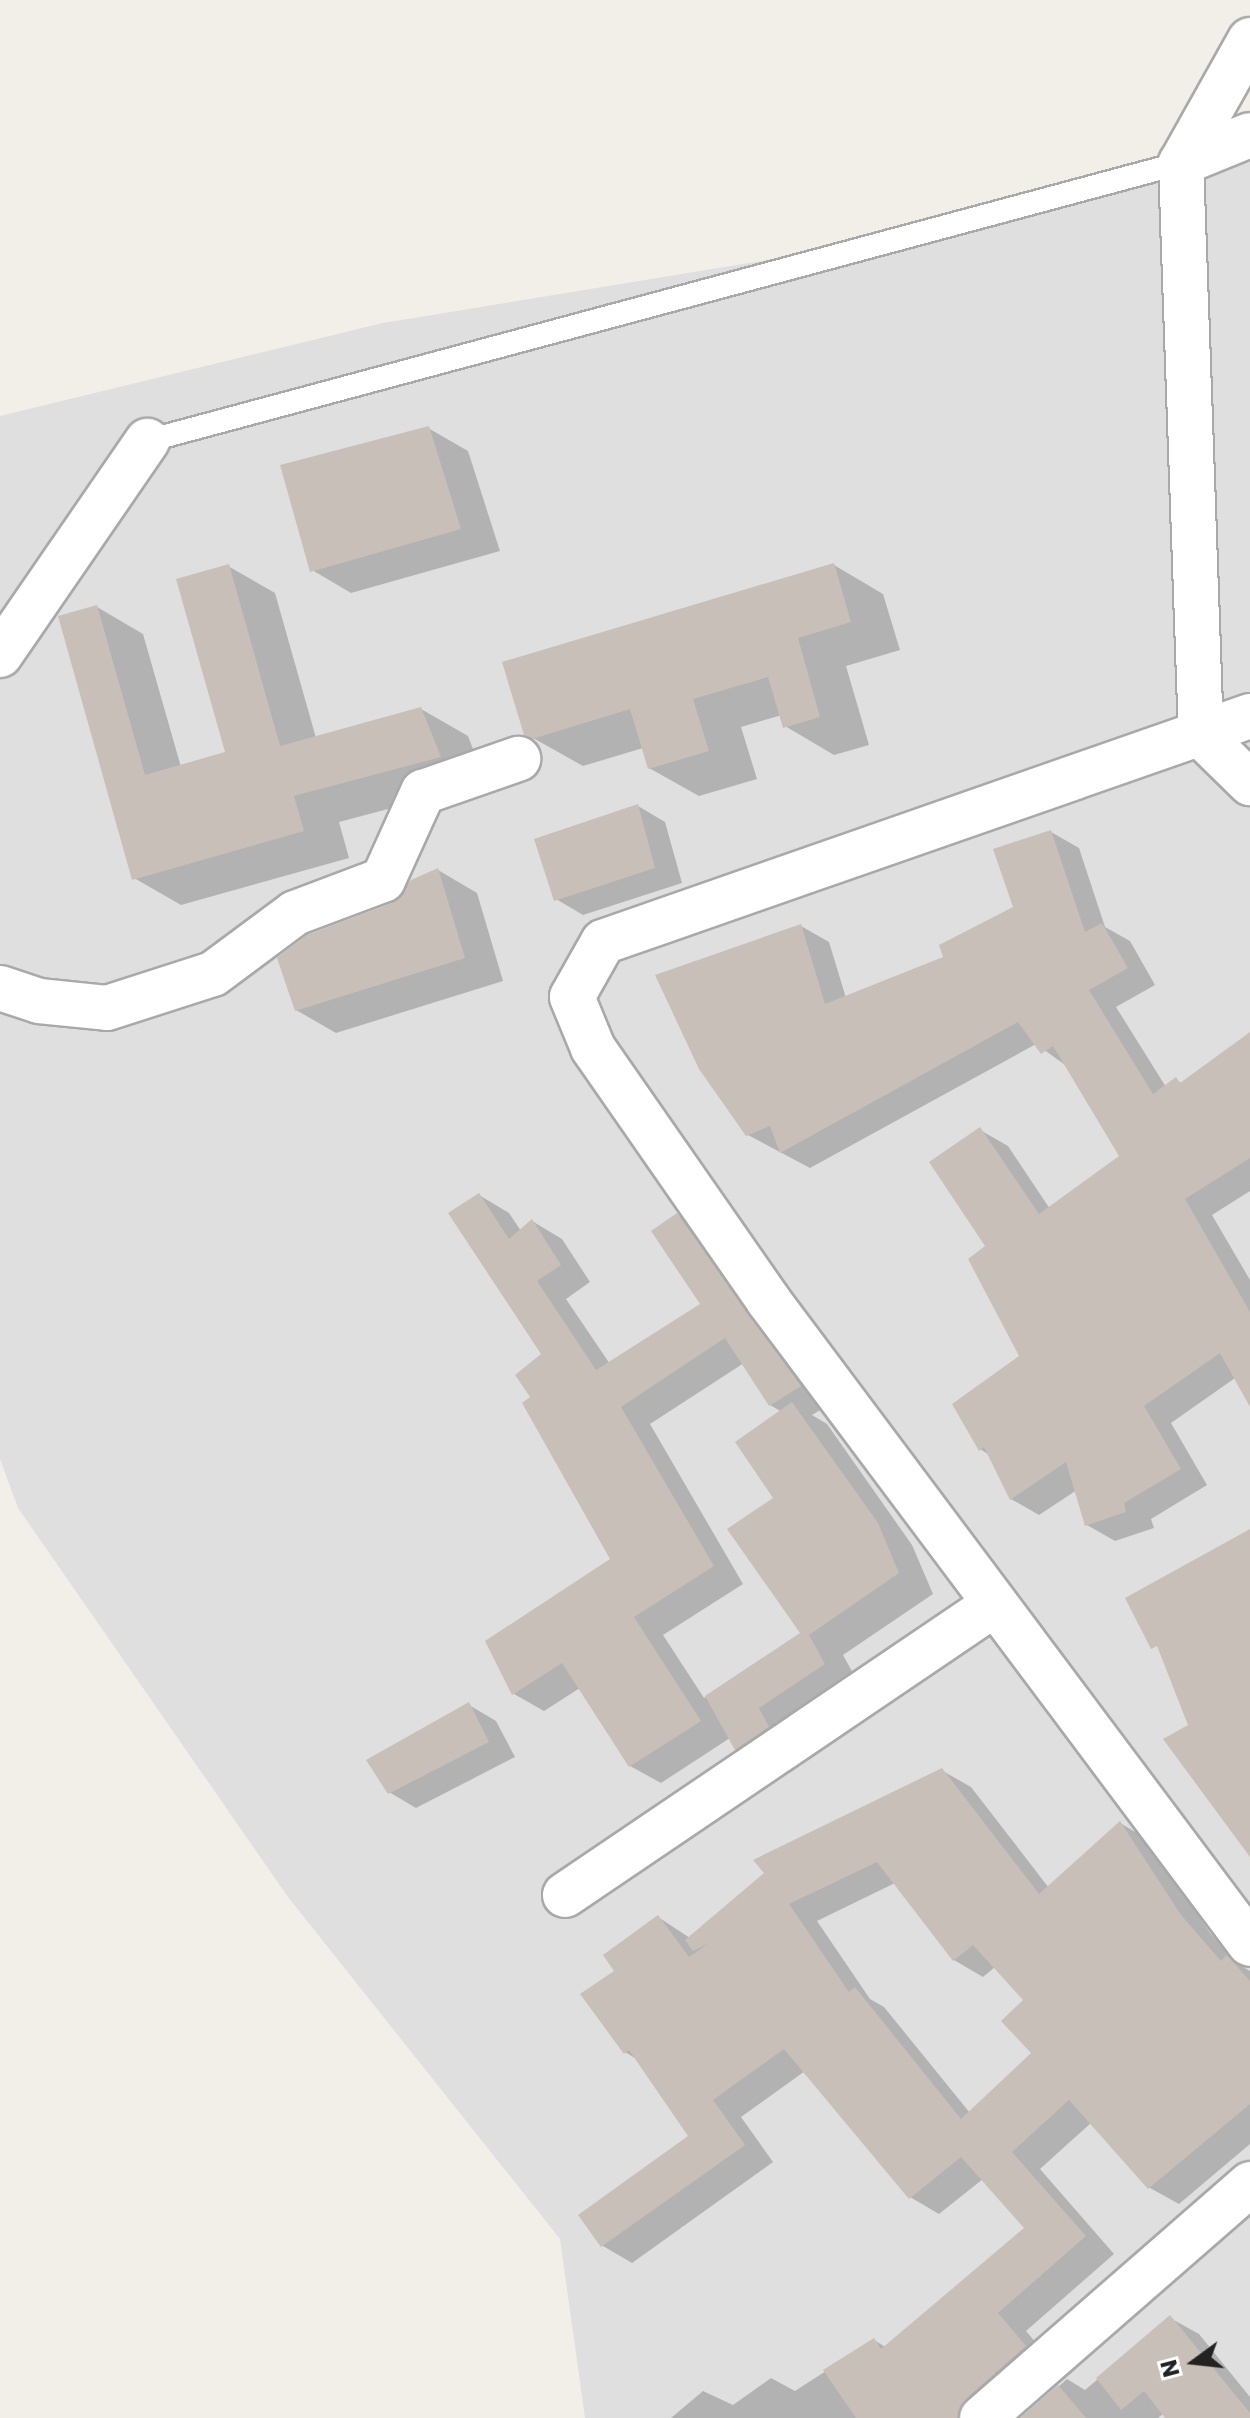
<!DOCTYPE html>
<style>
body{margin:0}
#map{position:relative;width:1250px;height:2418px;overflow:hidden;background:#f2efe9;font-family:Poppins,sans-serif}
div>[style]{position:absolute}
.residential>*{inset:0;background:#e0dfdf}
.shadow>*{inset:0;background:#0003}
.building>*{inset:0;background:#c7bfb8}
.roads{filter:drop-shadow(2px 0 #a9a9a9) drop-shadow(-2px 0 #a9a9a9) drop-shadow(0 2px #a9a9a9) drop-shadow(0 -2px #a9a9a9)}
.service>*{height:22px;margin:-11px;padding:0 11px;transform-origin:11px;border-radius:11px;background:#fff}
.minor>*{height:44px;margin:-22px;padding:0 22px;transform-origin:22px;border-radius:22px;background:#fff}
span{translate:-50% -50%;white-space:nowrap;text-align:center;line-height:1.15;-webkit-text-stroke:8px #fff;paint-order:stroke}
.north{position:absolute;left:1154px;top:2322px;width:80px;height:80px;-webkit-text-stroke:6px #fff;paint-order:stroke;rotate:255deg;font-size:22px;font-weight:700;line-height:32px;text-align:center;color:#222}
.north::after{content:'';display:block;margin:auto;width:28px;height:36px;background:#222;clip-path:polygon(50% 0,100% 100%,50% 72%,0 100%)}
</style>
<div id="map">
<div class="residential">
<i style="clip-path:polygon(1250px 156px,1250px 2418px,585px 2418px,560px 2239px,288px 1897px,18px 1508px,0 1459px,0 416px,383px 323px,835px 249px)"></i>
</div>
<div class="shadow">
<i style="clip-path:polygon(428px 428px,468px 451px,500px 551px,351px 593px,312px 570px)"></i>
<i style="clip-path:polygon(834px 565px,883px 594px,900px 650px,846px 666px,869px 745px,834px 755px,785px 726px,782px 715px,741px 727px,757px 779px,699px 796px,649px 768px,643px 748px,583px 766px,526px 734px)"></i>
<i style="clip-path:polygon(228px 566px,275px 593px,316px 738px,421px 709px,468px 736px,486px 783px,339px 822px,349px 858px,181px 905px,134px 878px,97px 607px,143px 634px,181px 767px,228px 754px)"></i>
<i style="clip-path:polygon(638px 806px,665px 822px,682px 883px,583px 915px,556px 899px)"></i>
<i style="clip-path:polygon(1051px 832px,1079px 848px,1105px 927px,1130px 941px,1155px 985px,1116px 1007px,1166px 1087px,1176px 1080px,1183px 1084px,1250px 1035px,1250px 1191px,1212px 1215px,1250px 1280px,1250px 1374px,1245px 1371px,1171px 1423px,1207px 1485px,1151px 1519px,1154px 1528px,1115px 1541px,1087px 1525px,1077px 1490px,1039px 1515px,1011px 1499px,991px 1456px,980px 1449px,1022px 1356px,988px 1246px,980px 1130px,1008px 1146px,1050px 1209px,1122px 1157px,1068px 1067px,1036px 1044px,810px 1168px,748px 1135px,801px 926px,829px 942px,846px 998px,945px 958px,1015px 908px)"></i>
<i style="clip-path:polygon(438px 870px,477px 893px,503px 981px,336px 1033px,296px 1010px,393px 905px)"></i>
<i style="clip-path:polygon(evenodd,479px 1195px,509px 1213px,521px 1231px,532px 1221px,562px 1239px,590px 1282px,566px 1299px,610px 1364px,703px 1304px,677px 1215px,707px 1232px,830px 1404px,812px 1415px,827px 1424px,912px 1545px,933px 1594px,843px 1655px,859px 1684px,771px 1769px,736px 1749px,730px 1738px,661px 1783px,630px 1766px,580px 1688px,544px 1711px,514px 1694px,613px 1559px,533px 1397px,543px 1354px,479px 1195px,744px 1363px,770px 1405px,782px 1412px,776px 1499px,802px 1634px,704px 1698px,663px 1635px,743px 1584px,650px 1424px,744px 1363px)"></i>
<i style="clip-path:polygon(469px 1705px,496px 1721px,515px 1757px,416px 1808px,389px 1792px)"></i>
<i style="clip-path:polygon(evenodd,941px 1770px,971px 1787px,1049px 1888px,1120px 1823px,1149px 1840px,1210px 1933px,1235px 1962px,1250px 1971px,1250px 2144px,1179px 2204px,1150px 2188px,1092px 2122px,1040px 2169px,1114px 2254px,1026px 2331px,1054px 2364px,970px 2418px,671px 2418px,703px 2391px,733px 2405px,771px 2378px,795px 2391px,874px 2340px,887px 2348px,1027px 2228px,983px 2179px,939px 2214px,910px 2197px,805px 2071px,741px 2117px,773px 2162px,632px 2263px,603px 2246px,581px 2215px,691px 2136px,638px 2060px,625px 2052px,617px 1971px,658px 1917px,690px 1938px,941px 1770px,895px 1883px,954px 1960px,983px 1977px,995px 1967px,1026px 2001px,1034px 2053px,970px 2113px,884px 2007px,870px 1999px,817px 1921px,895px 1883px)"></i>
<i style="clip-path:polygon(1170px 2318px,1199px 2334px,1250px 2397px,1250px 2418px,1168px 2418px,1164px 2413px,1158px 2418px,1023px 2418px,1067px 2379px,1085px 2390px)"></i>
</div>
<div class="building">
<i style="clip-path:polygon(429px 426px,461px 529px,310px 572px,280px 465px)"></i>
<i style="clip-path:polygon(834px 563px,851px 622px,798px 638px,820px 717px,783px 728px,768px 677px,693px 699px,709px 751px,648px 769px,630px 709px,532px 739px,524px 735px,502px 662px)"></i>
<i style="clip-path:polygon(229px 564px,280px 746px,421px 707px,441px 757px,294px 796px,304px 831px,132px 880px,58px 616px,97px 605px,145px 775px,225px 752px,176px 579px)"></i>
<i style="clip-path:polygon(638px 804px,655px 868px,554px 901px,534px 839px)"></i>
<i style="clip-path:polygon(1051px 830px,1085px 932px,1102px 923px,1128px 968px,1089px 990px,1153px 1094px,1176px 1077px,1180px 1083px,1250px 1032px,1250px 1158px,1185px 1199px,1250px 1312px,1250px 1407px,1220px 1353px,1144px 1406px,1181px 1469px,1124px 1503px,1126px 1512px,1085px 1526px,1066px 1462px,1010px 1500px,984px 1447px,979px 1451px,952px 1404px,1019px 1356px,968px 1259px,985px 1246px,929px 1162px,980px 1127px,1039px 1214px,1119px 1156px,1053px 1046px,1041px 1054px,1018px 1022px,780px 1153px,770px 1126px,746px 1136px,699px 1069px,655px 975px,801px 924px,825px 1004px,943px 957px,939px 945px,1013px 907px,993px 849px)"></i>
<i style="clip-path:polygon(438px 868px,465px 958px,295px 1011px,277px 958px,307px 935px,392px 903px,411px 880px)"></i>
<i style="clip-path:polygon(479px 1193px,509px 1239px,532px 1219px,561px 1265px,537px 1281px,596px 1370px,700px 1304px,651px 1231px,677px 1213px,801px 1386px,769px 1406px,725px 1338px,621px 1407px,714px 1566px,634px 1617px,701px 1721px,629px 1767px,562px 1663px,512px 1695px,485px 1641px,610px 1559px,522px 1403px,530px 1397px,515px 1375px,541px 1354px,448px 1213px)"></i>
<i style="clip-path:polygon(792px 1402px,878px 1523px,899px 1573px,809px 1635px,825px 1664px,759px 1708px,769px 1727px,735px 1750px,705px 1696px,800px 1633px,727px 1529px,773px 1498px,735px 1442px)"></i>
<i style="clip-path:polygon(1250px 1529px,1250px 1857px,1163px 1739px,1188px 1725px,1157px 1646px,1151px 1649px,1125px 1598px)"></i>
<i style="clip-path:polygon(469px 1702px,489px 1742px,388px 1794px,366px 1760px)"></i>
<i style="clip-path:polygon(evenodd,942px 1768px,1039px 1894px,1120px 1821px,1181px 1915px,1221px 1961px,1227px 1955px,1250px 1981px,1250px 2104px,1148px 2189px,1069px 2100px,1012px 2152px,1086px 2236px,998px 2313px,1026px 2346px,966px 2399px,958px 2418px,856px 2418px,823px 2370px,874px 2338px,881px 2349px,1024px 2228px,961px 2157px,909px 2199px,784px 2049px,713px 2100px,745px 2145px,601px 2247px,578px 2215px,688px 2136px,629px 2050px,624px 2054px,580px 1994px,614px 1971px,603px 1955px,658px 1915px,689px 1957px,709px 1943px,693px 1951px,685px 1940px,764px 1873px,753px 1860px,942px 1768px,877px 1862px,953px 1961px,973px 1945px,1023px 2000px,1001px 2021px,1031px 2053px,961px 2119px,855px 1987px,849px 1992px,789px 1904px,877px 1862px)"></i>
<i style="clip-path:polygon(1170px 2315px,1250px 2413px,1250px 2418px,1165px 2418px,1144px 2391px,1121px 2410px,1096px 2378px)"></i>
<i style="clip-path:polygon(1058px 2385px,1086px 2418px,1020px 2418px)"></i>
</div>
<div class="roads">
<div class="service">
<i style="left:147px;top:441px;width:1071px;rotate:-15.05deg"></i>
</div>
<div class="minor">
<i style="left:1250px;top:40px;width:141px;rotate:119.3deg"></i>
<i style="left:1181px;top:163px;width:572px;rotate:88deg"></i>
<i style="left:1201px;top:735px;width:69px;rotate:44.4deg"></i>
<i style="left:1181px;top:163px;width:74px;rotate:-22.1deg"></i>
<i style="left:0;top:655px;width:260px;rotate:-55.5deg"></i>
<i style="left:1250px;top:716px;width:685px;rotate:160.75deg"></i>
<i style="left:603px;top:942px;width:63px;rotate:119.4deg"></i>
<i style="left:572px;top:997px;width:55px;rotate:67.6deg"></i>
<i style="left:593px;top:1048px;width:307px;rotate:55.2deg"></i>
<i style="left:768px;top:1300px;width:804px;rotate:53.19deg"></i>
<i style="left:0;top:988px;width:41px;rotate:18.4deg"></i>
<i style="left:39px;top:1001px;width:68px;rotate:5.9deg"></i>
<i style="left:107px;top:1008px;width:111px;rotate:-17.8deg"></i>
<i style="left:213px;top:974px;width:102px;rotate:-36.6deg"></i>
<i style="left:295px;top:913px;width:94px;rotate:-20.6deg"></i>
<i style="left:383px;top:880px;width:97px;rotate:-65.6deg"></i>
<i style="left:423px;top:792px;width:101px;rotate:-19.2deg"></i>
<i style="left:565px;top:1895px;width:516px;rotate:-34.09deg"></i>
<i style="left:982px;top:2418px;width:356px;rotate:-41.1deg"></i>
</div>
</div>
<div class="north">N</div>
</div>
